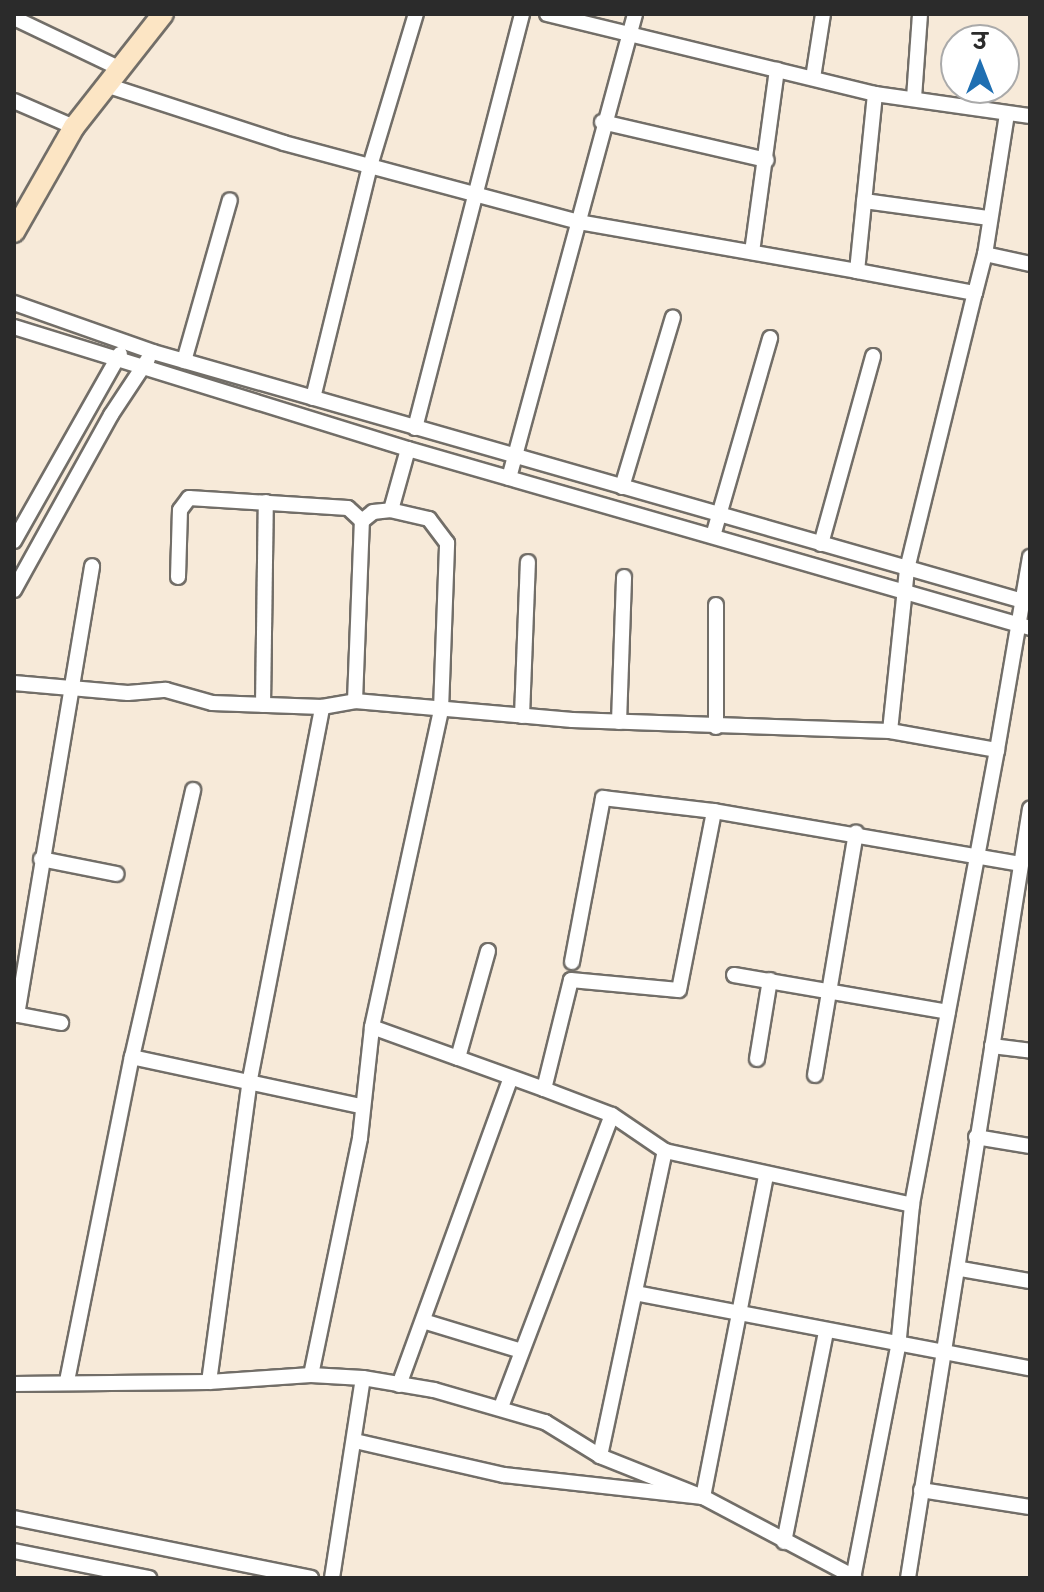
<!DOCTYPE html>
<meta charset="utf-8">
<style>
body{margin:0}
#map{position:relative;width:1044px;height:1592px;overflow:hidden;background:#f7ead9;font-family:Itim,"Playpen Sans Deva",sans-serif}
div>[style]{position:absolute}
.roads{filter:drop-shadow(2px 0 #726e68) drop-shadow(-2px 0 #726e68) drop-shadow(0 2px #726e68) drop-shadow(0 -2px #726e68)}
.street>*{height:14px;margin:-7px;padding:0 7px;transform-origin:7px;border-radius:7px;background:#fff}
.secondary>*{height:20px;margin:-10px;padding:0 10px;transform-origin:10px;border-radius:10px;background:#fce5c4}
span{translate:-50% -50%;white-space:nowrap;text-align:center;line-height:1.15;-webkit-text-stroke:8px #fff;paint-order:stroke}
.frame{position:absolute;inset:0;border:16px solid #2b2b2b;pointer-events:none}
.north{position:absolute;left:940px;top:24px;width:80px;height:80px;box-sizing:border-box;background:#fff;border:2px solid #aaa;border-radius:50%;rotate:0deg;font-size:22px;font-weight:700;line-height:32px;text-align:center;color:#2b2b2b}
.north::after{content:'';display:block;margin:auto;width:28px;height:36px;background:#1f6fb2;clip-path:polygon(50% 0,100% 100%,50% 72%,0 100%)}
</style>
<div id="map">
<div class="roads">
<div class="street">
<i style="left:547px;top:14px;width:338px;rotate:13.7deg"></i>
<i style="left:875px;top:94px;width:157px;rotate:8.1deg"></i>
<i style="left:14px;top:18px;width:116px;rotate:25.5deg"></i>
<i style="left:813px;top:78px;width:65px;rotate:-81.1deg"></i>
<i style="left:106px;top:85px;width:187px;rotate:18deg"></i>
<i style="left:284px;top:143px;width:305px;rotate:15deg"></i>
<i style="left:579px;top:222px;width:282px;rotate:10deg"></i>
<i style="left:875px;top:94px;width:178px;rotate:95.8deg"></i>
<i style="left:857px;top:271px;width:120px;rotate:10.6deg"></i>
<i style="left:975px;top:293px;width:40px;rotate:-75.6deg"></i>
<i style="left:914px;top:98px;width:84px;rotate:-85.9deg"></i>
<i style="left:14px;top:101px;width:65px;rotate:23.4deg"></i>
<i style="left:1007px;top:114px;width:142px;rotate:98.9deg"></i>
<i style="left:985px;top:254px;width:46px;rotate:12.5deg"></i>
<i style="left:602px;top:122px;width:169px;rotate:13deg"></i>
<i style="left:864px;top:201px;width:125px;rotate:7.8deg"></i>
<i style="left:752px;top:252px;width:184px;rotate:-82.2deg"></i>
<i style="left:14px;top:303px;width:147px;rotate:19.4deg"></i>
<i style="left:153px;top:352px;width:912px;rotate:15.97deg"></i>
<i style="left:14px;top:327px;width:412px;rotate:17.2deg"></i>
<i style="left:408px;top:449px;width:647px;rotate:16.05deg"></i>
<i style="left:184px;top:361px;width:167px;rotate:-74.1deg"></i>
<i style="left:313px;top:398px;width:239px;rotate:-76.2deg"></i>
<i style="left:370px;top:166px;width:159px;rotate:-73.2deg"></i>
<i style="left:415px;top:428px;width:428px;rotate:-75.5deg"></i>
<i style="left:509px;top:478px;width:481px;rotate:-74.8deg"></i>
<i style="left:622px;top:487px;width:177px;rotate:-73.3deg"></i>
<i style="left:713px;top:536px;width:206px;rotate:-73.9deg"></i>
<i style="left:14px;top:541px;width:215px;rotate:-60.5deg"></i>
<i style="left:821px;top:544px;width:195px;rotate:-74.5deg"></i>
<i style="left:178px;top:577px;width:67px;rotate:-88.3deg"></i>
<i style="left:180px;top:510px;width:15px;rotate:-53deg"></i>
<i style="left:189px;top:498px;width:159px;rotate:3.6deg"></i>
<i style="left:348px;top:508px;width:19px;rotate:43deg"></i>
<i style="left:14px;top:590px;width:200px;rotate:-61deg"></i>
<i style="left:111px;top:415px;width:67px;rotate:-56.5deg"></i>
<i style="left:716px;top:605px;width:122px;rotate:90deg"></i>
<i style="left:14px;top:683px;width:114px;rotate:5deg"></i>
<i style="left:128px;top:693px;width:38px;rotate:-5deg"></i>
<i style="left:166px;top:690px;width:48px;rotate:15.8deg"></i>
<i style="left:212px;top:703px;width:110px;rotate:2.1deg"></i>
<i style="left:322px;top:707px;width:34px;rotate:-10deg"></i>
<i style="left:355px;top:701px;width:218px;rotate:5deg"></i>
<i style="left:572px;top:720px;width:318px;rotate:2deg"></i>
<i style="left:890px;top:731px;width:109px;rotate:10.1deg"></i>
<i style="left:997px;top:750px;width:463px;rotate:100.6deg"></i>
<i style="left:355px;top:701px;width:180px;rotate:-87.8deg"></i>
<i style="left:362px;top:521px;width:14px;rotate:-39deg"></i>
<i style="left:373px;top:512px;width:18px;rotate:-6deg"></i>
<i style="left:263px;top:705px;width:203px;rotate:-89.2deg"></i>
<i style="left:522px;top:716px;width:154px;rotate:-87.8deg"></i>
<i style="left:619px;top:722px;width:145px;rotate:-88deg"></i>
<i style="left:890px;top:731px;width:163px;rotate:-84deg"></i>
<i style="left:907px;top:569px;width:284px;rotate:-76.2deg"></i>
<i style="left:997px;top:750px;width:196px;rotate:-80.3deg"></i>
<i style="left:41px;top:859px;width:77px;rotate:11.2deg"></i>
<i style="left:488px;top:951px;width:111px;rotate:105.7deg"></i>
<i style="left:458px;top:1058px;width:91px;rotate:19.8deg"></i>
<i style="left:544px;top:1089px;width:112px;rotate:-76.1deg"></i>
<i style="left:571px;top:980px;width:108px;rotate:5.3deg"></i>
<i style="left:679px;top:990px;width:182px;rotate:-78.9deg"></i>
<i style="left:714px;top:811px;width:311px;rotate:9.8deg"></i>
<i style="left:572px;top:962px;width:167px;rotate:-79.3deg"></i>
<i style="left:603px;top:798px;width:112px;rotate:6.7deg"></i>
<i style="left:734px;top:975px;width:217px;rotate:9.8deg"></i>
<i style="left:14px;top:1014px;width:48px;rotate:10.8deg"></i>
<i style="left:17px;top:1015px;width:455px;rotate:-80.5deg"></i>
<i style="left:372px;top:1027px;width:91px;rotate:19.8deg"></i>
<i style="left:992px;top:1046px;width:38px;rotate:7deg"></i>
<i style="left:132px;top:1057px;width:274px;rotate:-77.1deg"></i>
<i style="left:757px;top:1059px;width:80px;rotate:-80.7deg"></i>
<i style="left:815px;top:1075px;width:246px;rotate:-80.4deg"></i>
<i style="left:612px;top:1115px;width:64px;rotate:34.2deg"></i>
<i style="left:976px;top:1137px;width:55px;rotate:9.5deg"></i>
<i style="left:961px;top:1269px;width:70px;rotate:9.9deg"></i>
<i style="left:635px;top:1293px;width:402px;rotate:10.8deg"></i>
<i style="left:423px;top:1321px;width:103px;rotate:16.9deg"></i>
<i style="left:311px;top:1375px;width:52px;rotate:3.3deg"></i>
<i style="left:67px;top:1381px;width:330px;rotate:-78.7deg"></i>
<i style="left:132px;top:1057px;width:233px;rotate:12.1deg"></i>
<i style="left:209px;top:1382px;width:306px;rotate:-82.3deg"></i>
<i style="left:250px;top:1079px;width:379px;rotate:-79deg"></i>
<i style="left:14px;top:1384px;width:195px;rotate:-0.6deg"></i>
<i style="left:209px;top:1382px;width:102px;rotate:-3.9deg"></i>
<i style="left:311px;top:1375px;width:242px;rotate:-78.3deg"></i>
<i style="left:360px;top:1138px;width:112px;rotate:-83.8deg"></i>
<i style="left:372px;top:1027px;width:324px;rotate:-77.7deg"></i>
<i style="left:441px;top:710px;width:167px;rotate:-87.9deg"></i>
<i style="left:447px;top:543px;width:30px;rotate:-127deg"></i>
<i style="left:429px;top:519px;width:39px;rotate:-167deg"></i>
<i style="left:391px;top:510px;width:63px;rotate:-74.4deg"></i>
<i style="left:399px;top:1385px;width:327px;rotate:-70deg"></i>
<i style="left:501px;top:1407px;width:312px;rotate:-69.2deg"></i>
<i style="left:612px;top:1115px;width:73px;rotate:-159.1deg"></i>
<i style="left:355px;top:1441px;width:153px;rotate:12.9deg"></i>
<i style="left:504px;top:1475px;width:200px;rotate:6.3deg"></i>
<i style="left:703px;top:1497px;width:328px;rotate:-78.9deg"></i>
<i style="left:600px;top:1456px;width:312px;rotate:-78deg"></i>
<i style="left:665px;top:1151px;width:253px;rotate:12.3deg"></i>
<i style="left:912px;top:1205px;width:143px;rotate:95.6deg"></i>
<i style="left:898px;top:1347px;width:235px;rotate:101deg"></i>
<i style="left:921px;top:1490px;width:110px;rotate:8.9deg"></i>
<i style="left:14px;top:1518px;width:303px;rotate:11.4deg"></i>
<i style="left:784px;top:1542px;width:215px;rotate:-78.7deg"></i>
<i style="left:14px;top:1551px;width:138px;rotate:11.3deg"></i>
<i style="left:332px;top:1578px;width:202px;rotate:-81.2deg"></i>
<i style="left:363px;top:1378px;width:72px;rotate:9.6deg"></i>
<i style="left:434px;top:1390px;width:116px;rotate:16.1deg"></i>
<i style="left:545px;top:1422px;width:65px;rotate:31.7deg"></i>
<i style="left:600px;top:1456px;width:111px;rotate:21.7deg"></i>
<i style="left:703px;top:1497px;width:171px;rotate:27.9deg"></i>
<i style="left:908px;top:1578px;width:779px;rotate:-80.99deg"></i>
</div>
<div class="secondary">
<i style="left:14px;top:232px;width:121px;rotate:-60.3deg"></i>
<i style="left:74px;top:127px;width:144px;rotate:-51.8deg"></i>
</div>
</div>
<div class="frame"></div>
<div class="north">उ</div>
</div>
